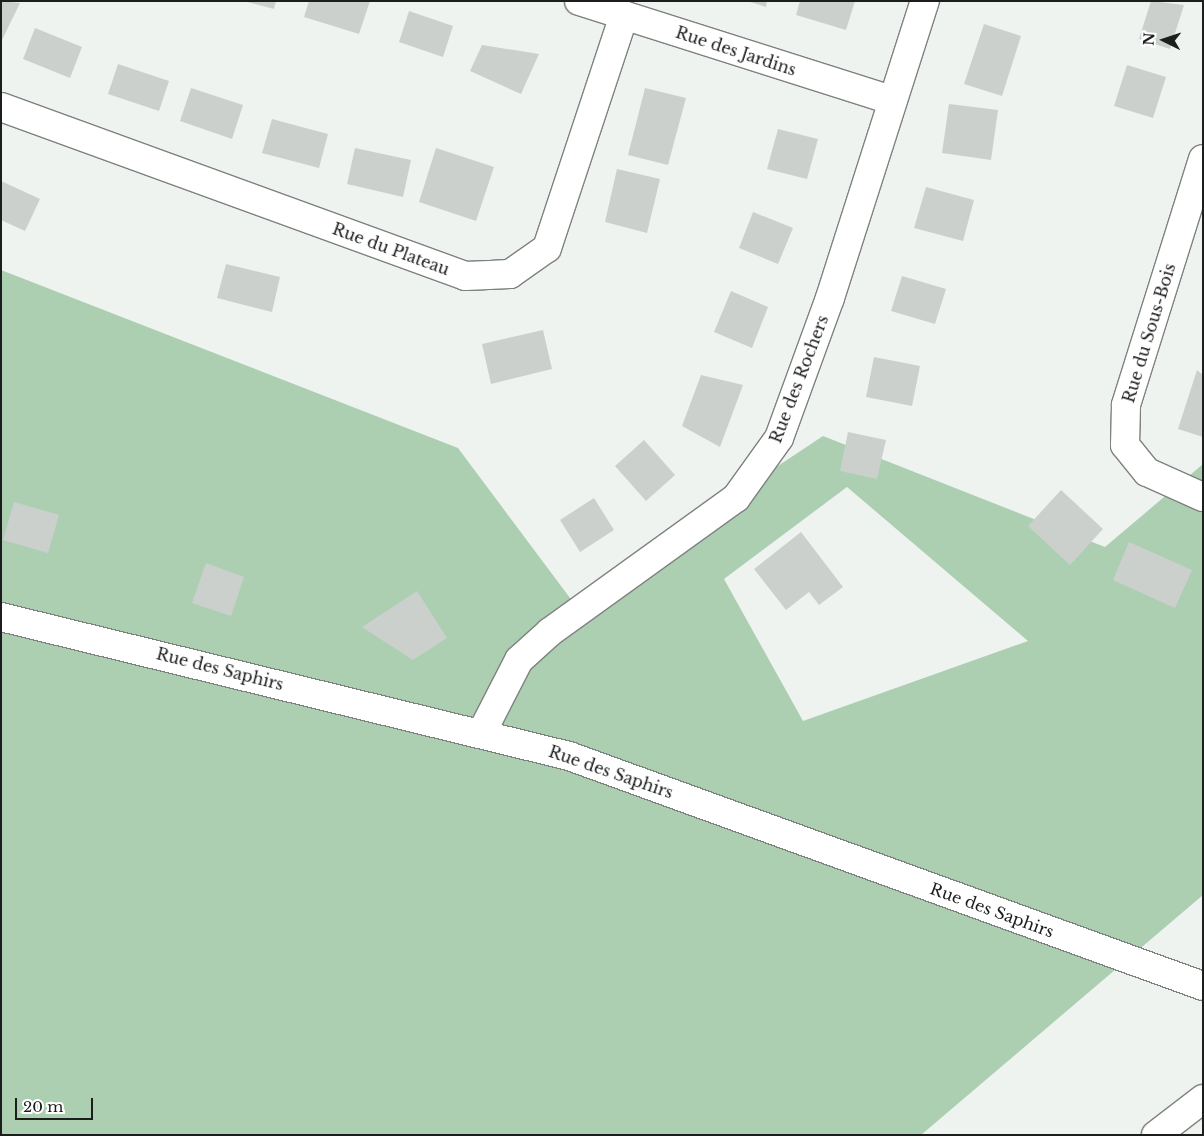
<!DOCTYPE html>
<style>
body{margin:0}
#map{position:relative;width:1204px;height:1136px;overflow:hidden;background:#eff3f0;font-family:"Libre Baskerville",serif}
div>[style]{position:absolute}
.green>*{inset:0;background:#accfb2}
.building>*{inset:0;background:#ccd0cd}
.roads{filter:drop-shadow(1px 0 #7e827f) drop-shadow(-1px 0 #7e827f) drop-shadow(0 1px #7e827f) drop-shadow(0 -1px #7e827f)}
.street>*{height:28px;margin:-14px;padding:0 14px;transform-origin:14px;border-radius:14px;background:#fff}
.secondary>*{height:28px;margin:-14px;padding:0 14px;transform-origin:14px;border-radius:14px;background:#fff}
span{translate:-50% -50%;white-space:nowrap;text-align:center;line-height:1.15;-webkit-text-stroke:4px #fff;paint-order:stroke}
.street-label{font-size:16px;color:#1c1e1d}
.frame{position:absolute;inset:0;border:2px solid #1c1e1d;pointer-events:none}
.north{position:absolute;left:1139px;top:15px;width:50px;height:50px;-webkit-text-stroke:4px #fff;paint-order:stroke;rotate:274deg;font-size:14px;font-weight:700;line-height:20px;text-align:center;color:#1c1e1d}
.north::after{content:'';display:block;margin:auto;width:18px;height:22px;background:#1c1e1d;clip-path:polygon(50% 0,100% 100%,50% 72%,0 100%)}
.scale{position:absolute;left:15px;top:1098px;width:78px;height:22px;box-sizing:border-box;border:2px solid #1c1e1d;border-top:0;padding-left:6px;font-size:15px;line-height:18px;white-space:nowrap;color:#1c1e1d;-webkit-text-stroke:4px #fff;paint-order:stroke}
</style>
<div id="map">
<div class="green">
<i style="clip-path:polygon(evenodd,1px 270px,458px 448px,573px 602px,823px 436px,1105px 547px,1203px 464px,1203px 895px,921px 1135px,1px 1135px,1px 270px,847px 487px,1028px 641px,803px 721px,724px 579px,847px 487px)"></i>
</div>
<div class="building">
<i style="clip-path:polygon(1px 1px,20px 3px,1px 42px)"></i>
<i style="clip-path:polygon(243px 1px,276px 1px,274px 9px)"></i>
<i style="clip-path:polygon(309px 1px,370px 1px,359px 34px,304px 17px)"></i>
<i style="clip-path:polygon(747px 1px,767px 1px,766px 7px)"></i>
<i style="clip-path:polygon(800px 1px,855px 1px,846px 30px,796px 15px)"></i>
<i style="clip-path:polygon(1151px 1px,1184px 5px,1170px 49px,1139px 39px)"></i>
<i style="clip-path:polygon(409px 11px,453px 26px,443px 57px,399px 42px)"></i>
<i style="clip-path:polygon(984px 24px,1021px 36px,1002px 96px,964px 84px)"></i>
<i style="clip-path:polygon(35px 28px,82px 47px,70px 78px,23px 59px)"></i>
<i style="clip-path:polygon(482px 45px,539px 54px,521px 94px,470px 71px)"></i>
<i style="clip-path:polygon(118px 64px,169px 81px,159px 111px,108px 94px)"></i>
<i style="clip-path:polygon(1127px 65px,1166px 77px,1153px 118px,1114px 106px)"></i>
<i style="clip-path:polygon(191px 88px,243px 105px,232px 139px,180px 121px)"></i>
<i style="clip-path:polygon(645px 88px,686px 98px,668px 165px,628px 155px)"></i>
<i style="clip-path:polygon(949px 104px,998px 110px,991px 160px,942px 153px)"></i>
<i style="clip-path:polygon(272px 119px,328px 134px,319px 168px,262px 153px)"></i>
<i style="clip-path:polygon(778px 129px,818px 139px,807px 179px,767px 169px)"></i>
<i style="clip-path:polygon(355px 148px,411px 160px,403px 197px,347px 184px)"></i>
<i style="clip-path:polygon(436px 148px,494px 167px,476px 221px,419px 202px)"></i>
<i style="clip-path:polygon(617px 169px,660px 179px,647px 233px,605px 222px)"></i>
<i style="clip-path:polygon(1px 181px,40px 199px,25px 231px,1px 220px)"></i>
<i style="clip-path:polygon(926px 187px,974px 200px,963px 241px,914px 228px)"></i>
<i style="clip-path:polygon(753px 212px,793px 228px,778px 264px,739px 248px)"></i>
<i style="clip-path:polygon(226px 264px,280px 277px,272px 312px,217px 298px)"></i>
<i style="clip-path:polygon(902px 276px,946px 289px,935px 324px,891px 311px)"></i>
<i style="clip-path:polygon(731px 291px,768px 307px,752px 348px,714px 332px)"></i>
<i style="clip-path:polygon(543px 330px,552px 369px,491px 384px,482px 344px)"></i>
<i style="clip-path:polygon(874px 357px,920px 366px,912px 406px,866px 397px)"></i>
<i style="clip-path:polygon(1197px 370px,1203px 375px,1203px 437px,1178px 429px)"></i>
<i style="clip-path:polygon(701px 375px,743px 385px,720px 447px,682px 426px)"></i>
<i style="clip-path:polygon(848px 432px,886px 440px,877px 479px,840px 471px)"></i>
<i style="clip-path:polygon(644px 440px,675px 475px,646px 501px,615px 466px)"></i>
<i style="clip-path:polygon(1061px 490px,1103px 529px,1070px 565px,1028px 526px)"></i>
<i style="clip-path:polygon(594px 498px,614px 530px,580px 552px,560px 520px)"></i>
<i style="clip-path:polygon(14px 502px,59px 515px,48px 553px,3px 540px)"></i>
<i style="clip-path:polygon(801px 532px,843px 587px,819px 605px,809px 592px,786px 610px,754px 569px)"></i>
<i style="clip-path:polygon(1129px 542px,1192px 570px,1175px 608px,1113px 580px)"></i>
<i style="clip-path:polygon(206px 563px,244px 577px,231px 616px,192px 603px)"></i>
<i style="clip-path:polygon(417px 591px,447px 638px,413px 660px,362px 627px)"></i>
</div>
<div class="roads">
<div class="street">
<i style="left:579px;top:1px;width:328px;rotate:17.6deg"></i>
<i style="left:1px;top:107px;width:494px;rotate:20deg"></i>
<i style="left:465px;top:276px;width:45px;rotate:-2.5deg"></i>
<i style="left:510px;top:274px;width:45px;rotate:-35.1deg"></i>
<i style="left:547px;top:248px;width:245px;rotate:-71.7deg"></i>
<i style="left:1203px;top:159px;width:258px;rotate:107.4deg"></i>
<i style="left:1126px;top:405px;width:40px;rotate:91.4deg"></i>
<i style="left:1125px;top:445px;width:35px;rotate:51deg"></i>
<i style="left:1147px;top:472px;width:61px;rotate:24.1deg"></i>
<i style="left:482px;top:732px;width:81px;rotate:-62.8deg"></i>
<i style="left:519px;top:660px;width:42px;rotate:-42.1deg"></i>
<i style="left:550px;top:632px;width:229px;rotate:-35.8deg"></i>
<i style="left:736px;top:498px;width:74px;rotate:-54.4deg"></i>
<i style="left:779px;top:438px;width:149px;rotate:-70deg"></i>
<i style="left:830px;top:298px;width:312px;rotate:-72.3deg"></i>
<i style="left:1156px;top:1135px;width:59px;rotate:-37.5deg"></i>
</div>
<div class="secondary">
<i style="left:1px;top:617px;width:585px;rotate:13.75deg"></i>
<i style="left:569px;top:756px;width:674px;rotate:19.94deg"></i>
</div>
</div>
<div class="street-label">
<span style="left:736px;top:51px;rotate:18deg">Rue des Jardins</span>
<span style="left:391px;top:249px;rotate:20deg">Rue du Plateau</span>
<span style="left:1149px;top:333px;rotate:-73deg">Rue du Sous-Bois</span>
<span style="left:799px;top:379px;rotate:-69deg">Rue des Rochers</span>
<span style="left:220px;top:669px;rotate:14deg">Rue des Saphirs</span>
<span style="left:611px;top:772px;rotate:19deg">Rue des Saphirs</span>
<span style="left:992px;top:910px;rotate:20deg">Rue des Saphirs</span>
</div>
<div class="frame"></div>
<div class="north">N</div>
<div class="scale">20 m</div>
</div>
